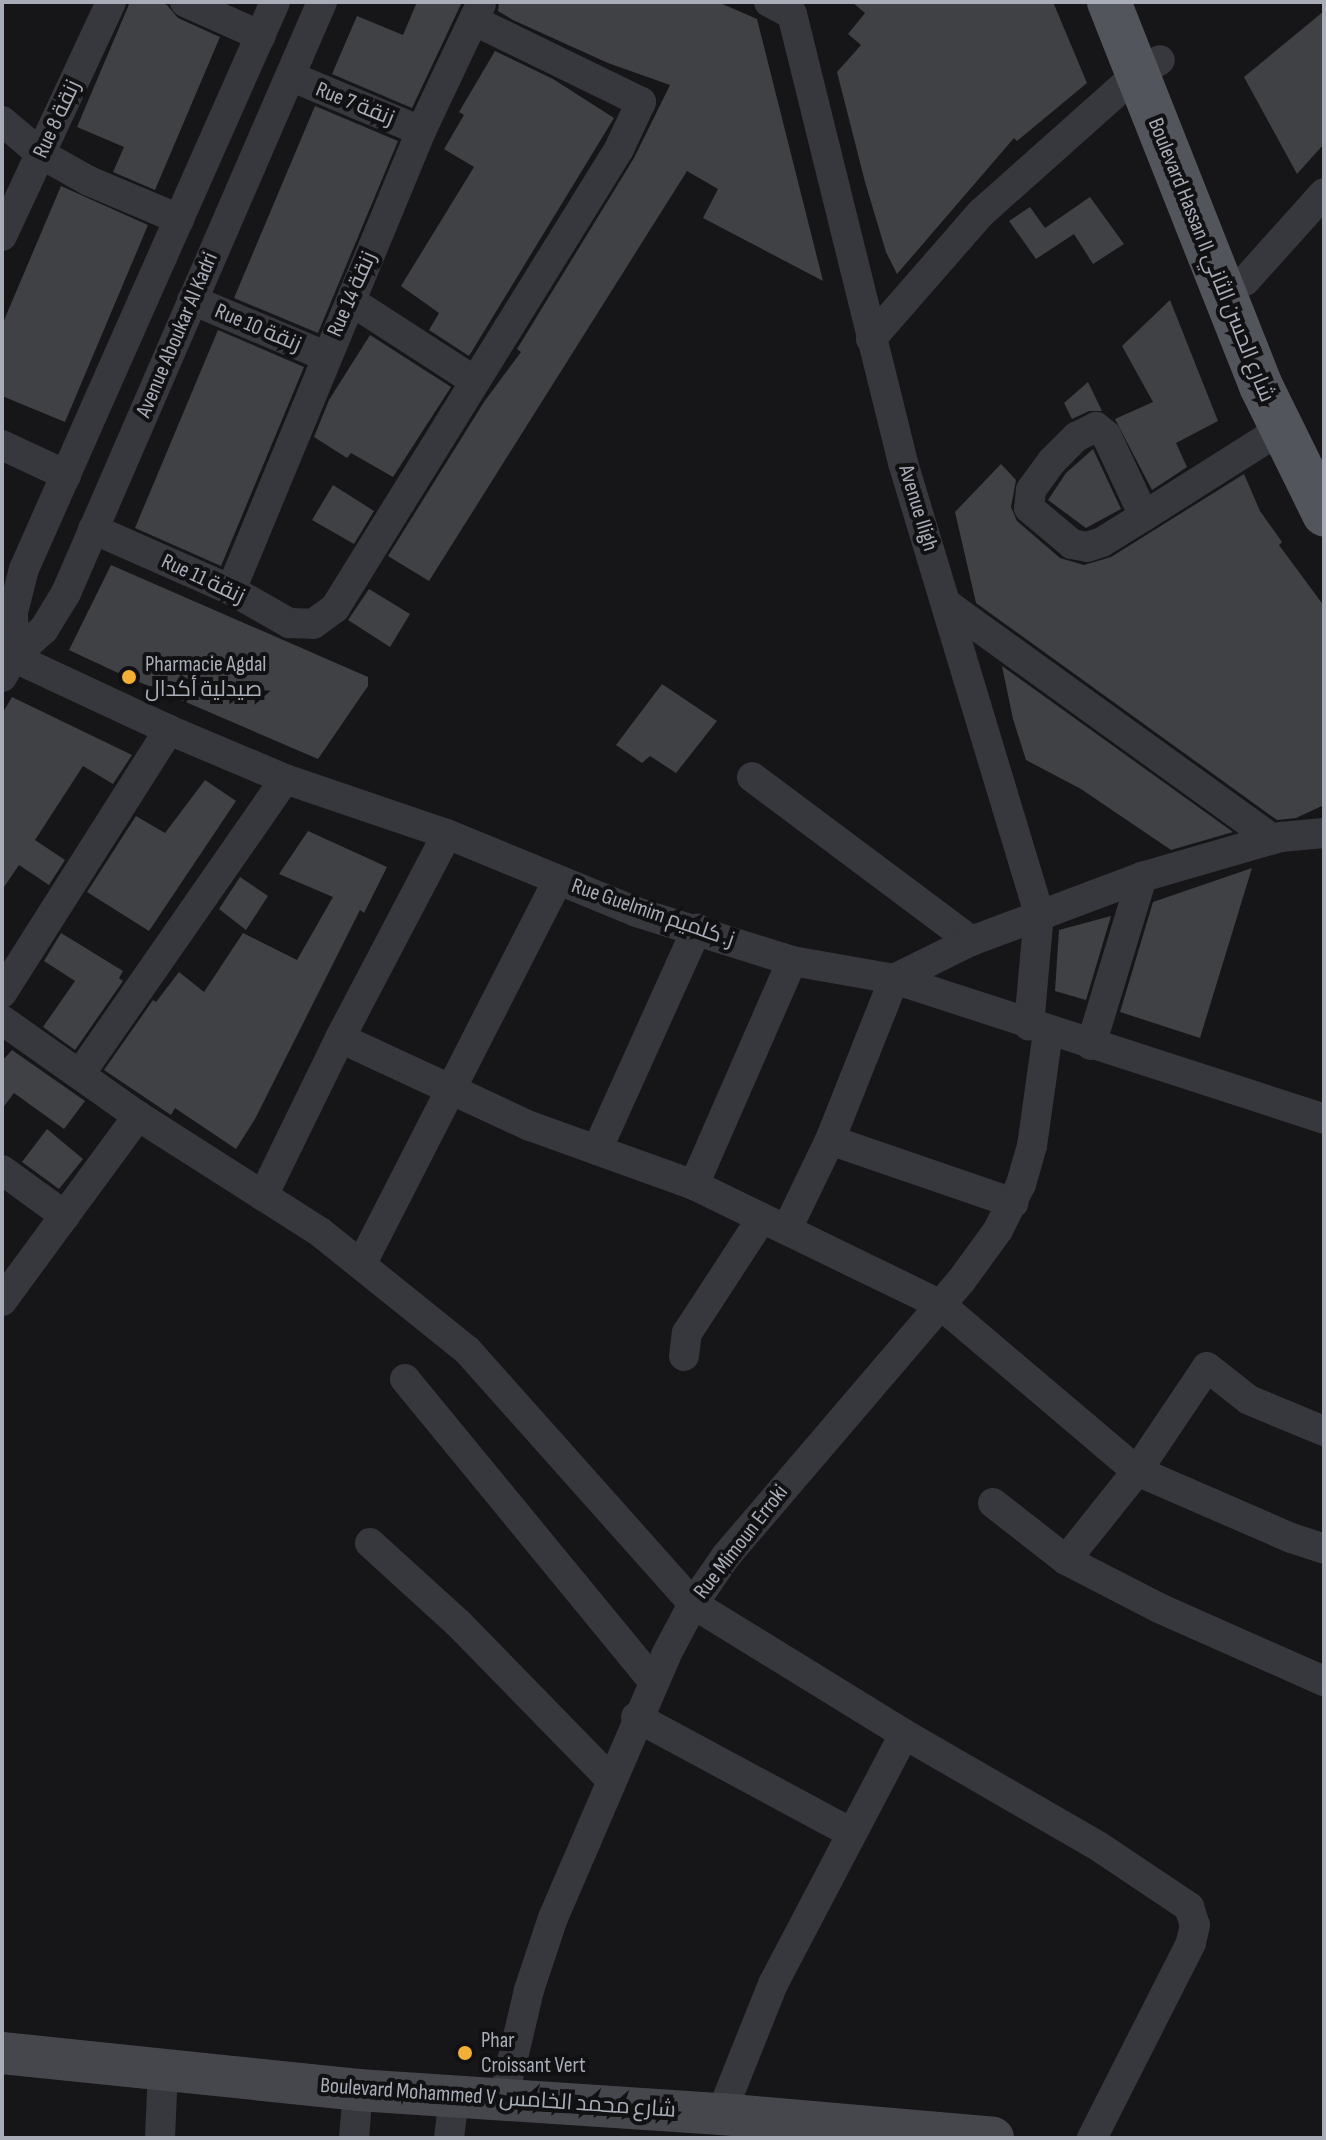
<!DOCTYPE html>
<meta charset="utf-8">
<style>
body{margin:0}
#map{position:relative;width:1326px;height:2140px;overflow:hidden;background:#161618;font-family:"Sofia Sans Condensed",Cairo,sans-serif}
div>[style]{position:absolute}
.building>*{inset:0;background:#404145}
.street>*{height:30px;margin:-15px;padding:0 15px;transform-origin:15px;border-radius:15px;background:#37383d}
.secondary>*{height:42px;margin:-21px;padding:0 21px;transform-origin:21px;border-radius:21px;background:#45474d}
.primary>*{height:44px;margin:-22px;padding:0 22px;transform-origin:22px;border-radius:22px;background:#53555c}
.dots>*{width:22px;height:22px;translate:-50% -50%;box-sizing:border-box;border:4px solid #111113;border-radius:50%}
span{translate:-50% -50%;white-space:nowrap;text-align:center;line-height:1.15;-webkit-text-stroke:8px #111113;paint-order:stroke}
.street-label{font-size:22px;color:#a8adb8}
.poi-label{font-size:22px;color:#a8adb8}
.left{translate:0 -50%;text-align:left}
.frame{position:absolute;inset:0;border:4px solid #a8adb8;pointer-events:none}
</style>
<div id="map">
<div class="building">
<i style="clip-path:polygon(130px 2px,160px 2px,167px 5px,178px 18px,220px 37px,155px 190px,113px 172px,124px 147px,77px 127px)"></i>
<i style="clip-path:polygon(417px 2px,462px 2px,412px 108px,332px 74px,357px 16px,403px 35px)"></i>
<i style="clip-path:polygon(499px 2px,718px 2px,757px 19px,823px 281px,703px 218px,718px 189px,687px 171px,429px 581px,388px 556px,484px 402px,521px 352px,517px 349px,634px 158px,670px 85px,608px 63px,513px 20px,498px 11px)"></i>
<i style="clip-path:polygon(852px 2px,1053px 2px,1087px 83px,1017px 141px,1014px 138px,897px 274px,886px 252px,865px 182px,837px 72px,861px 45px,848px 34px,865px 13px)"></i>
<i style="clip-path:polygon(1324px 11px,1324px 144px,1297px 174px,1244px 77px)"></i>
<i style="clip-path:polygon(495px 51px,553px 79px,614px 118px,469px 356px,429px 330px,439px 313px,401px 286px,474px 167px,444px 149px,464px 115px,459px 112px)"></i>
<i style="clip-path:polygon(315px 106px,398px 141px,318px 333px,234px 298px)"></i>
<i style="clip-path:polygon(61px 186px,148px 225px,65px 422px,2px 396px,2px 325px)"></i>
<i style="clip-path:polygon(1090px 197px,1124px 244px,1093px 264px,1074px 234px,1036px 259px,1009px 221px,1030px 207px,1045px 228px)"></i>
<i style="clip-path:polygon(1170px 300px,1218px 421px,1176px 443px,1187px 467px,1152px 490px,1115px 419px,1153px 402px,1122px 346px)"></i>
<i style="clip-path:polygon(218px 330px,304px 367px,221px 566px,135px 528px)"></i>
<i style="clip-path:polygon(370px 335px,451px 387px,393px 477px,351px 453px,347px 458px,314px 437px,329px 400px)"></i>
<i style="clip-path:polygon(1088px 382px,1102px 411px,1089px 411px,1072px 419px,1064px 403px)"></i>
<i style="clip-path:polygon(1093px 449px,1121px 509px,1086px 528px,1048px 500px,1066px 473px)"></i>
<i style="clip-path:polygon(1001px 464px,1016px 480px,1011px 507px,1017px 521px,1060px 558px,1084px 565px,1111px 557px,1244px 474px,1260px 511px,1282px 542px,1279px 545px,1324px 606px,1324px 805px,1296px 818px,1277px 820px,976px 603px,955px 512px)"></i>
<i style="clip-path:polygon(333px 485px,374px 511px,354px 544px,312px 520px)"></i>
<i style="clip-path:polygon(111px 565px,368px 677px,368px 686px,318px 759px,116px 672px,69px 650px)"></i>
<i style="clip-path:polygon(369px 589px,410px 614px,390px 647px,348px 620px)"></i>
<i style="clip-path:polygon(1002px 666px,1233px 832px,1171px 850px,1081px 789px,1026px 760px,1013px 719px)"></i>
<i style="clip-path:polygon(662px 684px,717px 721px,676px 773px,650px 756px,642px 763px,616px 745px)"></i>
<i style="clip-path:polygon(12px 697px,132px 755px,113px 784px,83px 766px,35px 840px,65px 860px,49px 885px,19px 865px,2px 890px,2px 714px)"></i>
<i style="clip-path:polygon(205px 780px,236px 801px,149px 931px,87px 892px,136px 816px,165px 833px)"></i>
<i style="clip-path:polygon(308px 831px,387px 867px,364px 913px,360px 910px,255px 1119px,236px 1149px,175px 1108px,171px 1115px,104px 1070px,153px 1000px,156px 1002px,179px 972px,204px 992px,243px 933px,297px 960px,333px 897px,279px 874px)"></i>
<i style="clip-path:polygon(1252px 868px,1200px 1038px,1120px 1012px,1153px 902px)"></i>
<i style="clip-path:polygon(240px 877px,268px 896px,246px 930px,219px 909px)"></i>
<i style="clip-path:polygon(1111px 916px,1086px 1000px,1055px 991px,1059px 930px)"></i>
<i style="clip-path:polygon(61px 933px,123px 971px,119px 978px,123px 981px,75px 1050px,43px 1027px,75px 981px,44px 961px)"></i>
<i style="clip-path:polygon(12px 1050px,85px 1101px,64px 1129px,14px 1093px,2px 1109px,2px 1061px)"></i>
<i style="clip-path:polygon(47px 1129px,83px 1159px,59px 1189px,22px 1162px)"></i>
</div>
<div class="street">
<i style="left:185px;top:2px;width:83px;rotate:24.1deg"></i>
<i style="left:769px;top:2px;width:26px;rotate:28deg"></i>
<i style="left:792px;top:14px;width:463px;rotate:76.1deg"></i>
<i style="left:903px;top:463px;width:470px;rotate:73.2deg"></i>
<i style="left:1039px;top:913px;width:113px;rotate:95.1deg"></i>
<i style="left:290px;top:76px;width:142px;rotate:22.8deg"></i>
<i style="left:2px;top:121px;width:51px;rotate:40.2deg"></i>
<i style="left:41px;top:154px;width:55px;rotate:29.4deg"></i>
<i style="left:89px;top:181px;width:98px;rotate:22.9deg"></i>
<i style="left:2px;top:236px;width:258px;rotate:-65deg"></i>
<i style="left:1245px;top:281px;width:118px;rotate:-48.1deg"></i>
<i style="left:192px;top:300px;width:144px;rotate:22.8deg"></i>
<i style="left:351px;top:301px;width:145px;rotate:32.9deg"></i>
<i style="left:871px;top:339px;width:167px;rotate:-48.9deg"></i>
<i style="left:981px;top:213px;width:208px;rotate:-41.7deg"></i>
<i style="left:1136px;top:75px;width:28px;rotate:-32deg"></i>
<i style="left:2px;top:445px;width:71px;rotate:25.1deg"></i>
<i style="left:1144px;top:516px;width:89px;rotate:-115.1deg"></i>
<i style="left:1106px;top:435px;width:13px;rotate:-141deg"></i>
<i style="left:1096px;top:427px;width:22px;rotate:153deg"></i>
<i style="left:1076px;top:437px;width:34px;rotate:135deg"></i>
<i style="left:1052px;top:461px;width:36px;rotate:126deg"></i>
<i style="left:1031px;top:490px;width:18px;rotate:96deg"></i>
<i style="left:1029px;top:508px;width:56px;rotate:39.9deg"></i>
<i style="left:1072px;top:544px;width:15px;rotate:11deg"></i>
<i style="left:1087px;top:547px;width:16px;rotate:-18deg"></i>
<i style="left:1102px;top:542px;width:49px;rotate:-31.8deg"></i>
<i style="left:1144px;top:516px;width:161px;rotate:-32.3deg"></i>
<i style="left:93px;top:529px;width:151px;rotate:23.8deg"></i>
<i style="left:231px;top:590px;width:67px;rotate:29.6deg"></i>
<i style="left:289px;top:623px;width:24px;rotate:2deg"></i>
<i style="left:313px;top:624px;width:27px;rotate:-36deg"></i>
<i style="left:335px;top:608px;width:540px;rotate:-58.25deg"></i>
<i style="left:619px;top:149px;width:52px;rotate:-64.9deg"></i>
<i style="left:641px;top:102px;width:185px;rotate:-154deg"></i>
<i style="left:231px;top:590px;width:497px;rotate:-67.5deg"></i>
<i style="left:421px;top:131px;width:140px;rotate:-64.7deg"></i>
<i style="left:948px;top:605px;width:400px;rotate:35.8deg"></i>
<i style="left:2px;top:652px;width:184px;rotate:25deg"></i>
<i style="left:169px;top:730px;width:126px;rotate:22.9deg"></i>
<i style="left:285px;top:779px;width:171px;rotate:18.8deg"></i>
<i style="left:447px;top:834px;width:204px;rotate:22.4deg"></i>
<i style="left:636px;top:912px;width:164px;rotate:17.4deg"></i>
<i style="left:792px;top:961px;width:104px;rotate:10deg"></i>
<i style="left:894px;top:979px;width:452px;rotate:18deg"></i>
<i style="left:14px;top:656px;width:44px;rotate:-91.3deg"></i>
<i style="left:13px;top:612px;width:44px;rotate:-75.7deg"></i>
<i style="left:24px;top:569px;width:620px;rotate:-66.12deg"></i>
<i style="left:2px;top:677px;width:24px;rotate:-60deg"></i>
<i style="left:14px;top:656px;width:40px;rotate:-42deg"></i>
<i style="left:44px;top:629px;width:42px;rotate:-58.6deg"></i>
<i style="left:66px;top:593px;width:644px;rotate:-66.58deg"></i>
<i style="left:752px;top:777px;width:274px;rotate:36.8deg"></i>
<i style="left:2px;top:993px;width:312px;rotate:-57.6deg"></i>
<i style="left:2px;top:1020px;width:166px;rotate:35.2deg"></i>
<i style="left:138px;top:1116px;width:216px;rotate:32.5deg"></i>
<i style="left:320px;top:1232px;width:189px;rotate:38.8deg"></i>
<i style="left:467px;top:1350px;width:340px;rotate:48.3deg"></i>
<i style="left:693px;top:1604px;width:248px;rotate:31.6deg"></i>
<i style="left:904px;top:1734px;width:224px;rotate:30deg"></i>
<i style="left:1098px;top:1846px;width:110px;rotate:33.8deg"></i>
<i style="left:1189px;top:1907px;width:19px;rotate:72deg"></i>
<i style="left:1195px;top:1925px;width:18px;rotate:103deg"></i>
<i style="left:1191px;top:1943px;width:219px;rotate:116.9deg"></i>
<i style="left:340px;top:1038px;width:209px;rotate:24.9deg"></i>
<i style="left:530px;top:1126px;width:174px;rotate:19.8deg"></i>
<i style="left:694px;top:1185px;width:275px;rotate:25.9deg"></i>
<i style="left:941px;top:1305px;width:257px;rotate:40.3deg"></i>
<i style="left:1137px;top:1471px;width:168px;rotate:23.5deg"></i>
<i style="left:1291px;top:1538px;width:35px;rotate:18deg"></i>
<i style="left:1091px;top:1045px;width:176px;rotate:-73.1deg"></i>
<i style="left:80px;top:1074px;width:359px;rotate:-55.2deg"></i>
<i style="left:830px;top:1140px;width:194px;rotate:19deg"></i>
<i style="left:597px;top:1150px;width:243px;rotate:-65.7deg"></i>
<i style="left:2px;top:1170px;width:78px;rotate:36.1deg"></i>
<i style="left:694px;top:1185px;width:244px;rotate:-66.4deg"></i>
<i style="left:263px;top:1196px;width:176px;rotate:-64deg"></i>
<i style="left:340px;top:1038px;width:230px;rotate:-62.3deg"></i>
<i style="left:787px;top:1229px;width:99px;rotate:-64.2deg"></i>
<i style="left:830px;top:1140px;width:173px;rotate:-68.3deg"></i>
<i style="left:894px;top:979px;width:86px;rotate:-26.3deg"></i>
<i style="left:971px;top:941px;width:183px;rotate:-20.5deg"></i>
<i style="left:1142px;top:877px;width:145px;rotate:-16.1deg"></i>
<i style="left:1281px;top:837px;width:43px;rotate:-5.3deg"></i>
<i style="left:362px;top:1263px;width:430px;rotate:-62.9deg"></i>
<i style="left:2px;top:1301px;width:230px;rotate:-53.7deg"></i>
<i style="left:684px;top:1356px;width:23px;rotate:-83deg"></i>
<i style="left:687px;top:1333px;width:137px;rotate:-56.9deg"></i>
<i style="left:405px;top:1379px;width:391px;rotate:50.6deg"></i>
<i style="left:993px;top:1503px;width:93px;rotate:38deg"></i>
<i style="left:1066px;top:1560px;width:114px;rotate:-51.4deg"></i>
<i style="left:1137px;top:1471px;width:125px;rotate:-56.1deg"></i>
<i style="left:1207px;top:1367px;width:53px;rotate:38.2deg"></i>
<i style="left:1249px;top:1400px;width:81px;rotate:22.5deg"></i>
<i style="left:370px;top:1543px;width:119px;rotate:42.3deg"></i>
<i style="left:458px;top:1623px;width:218px;rotate:45.7deg"></i>
<i style="left:1066px;top:1560px;width:105px;rotate:27.3deg"></i>
<i style="left:1159px;top:1608px;width:180px;rotate:23.9deg"></i>
<i style="left:636px;top:1717px;width:243px;rotate:28.3deg"></i>
<i style="left:503px;top:2100px;width:113px;rotate:-76.7deg"></i>
<i style="left:529px;top:1990px;width:76px;rotate:-71.6deg"></i>
<i style="left:553px;top:1918px;width:286px;rotate:-66.7deg"></i>
<i style="left:666px;top:1655px;width:58px;rotate:-62.1deg"></i>
<i style="left:693px;top:1604px;width:58px;rotate:-55.5deg"></i>
<i style="left:726px;top:1556px;width:362px;rotate:-49.5deg"></i>
<i style="left:961px;top:1281px;width:63px;rotate:-54deg"></i>
<i style="left:998px;top:1230px;width:51px;rotate:-63.4deg"></i>
<i style="left:1021px;top:1184px;width:40px;rotate:-74deg"></i>
<i style="left:1032px;top:1146px;width:115px;rotate:-82deg"></i>
<i style="left:721px;top:2114px;width:140px;rotate:-68.2deg"></i>
<i style="left:773px;top:1984px;width:282px;rotate:-62.3deg"></i>
<i style="left:160px;top:2138px;width:70px;rotate:-87.5deg"></i>
<i style="left:354px;top:2138px;width:48px;rotate:-85.2deg"></i>
<i style="left:449px;top:2138px;width:41px;rotate:-83deg"></i>
</div>
<div class="secondary">
<i style="left:2px;top:2053px;width:358px;rotate:5.9deg"></i>
<i style="left:358px;top:2090px;width:364px;rotate:3.8deg"></i>
<i style="left:721px;top:2114px;width:273px;rotate:5deg"></i>
</div>
<div class="primary">
<i style="left:1109px;top:2px;width:413px;rotate:68.4deg"></i>
<i style="left:1261px;top:386px;width:143px;rotate:63.8deg"></i>
</div>
<div class="dots">
<i style="left:129px;top:677px;background:#f2b134"></i>
<i style="left:465px;top:2053px;background:#f2b134"></i>
</div>
<div class="street-label">
<span style="left:355px;top:104px;rotate:22deg">Rue 7 زنقة</span>
<span style="left:57px;top:119px;rotate:-65deg">Rue 8 زنقة</span>
<span style="left:1211px;top:260px;rotate:68deg">Boulevard Hassan II شارع الحسن الثاني</span>
<span style="left:352px;top:294px;rotate:-66deg">Rue 14 زنقة</span>
<span style="left:258px;top:328px;rotate:23deg">Rue 10 زنقة</span>
<span style="left:177px;top:335px;rotate:-67deg">Avenue Aboukar Al Kadri</span>
<span style="left:918px;top:508px;rotate:73deg">Avenue Iligh</span>
<span style="left:203px;top:579px;rotate:25deg">Rue 11 زنقة</span>
<span style="left:653px;top:913px;rotate:19deg">Rue Guelmim ز. كلميم</span>
<span style="left:741px;top:1542px;rotate:-52deg">Rue Mimoun Erroki</span>
<span style="left:498px;top:2098px;rotate:4deg">Boulevard Mohammed V شارع محمد الخامس</span>
</div>
<div class="poi-label">
<span class="left" style="left:145px;top:677px">Pharmacie Agdal<br>صيدلية أكدال</span>
<span class="left" style="left:481px;top:2053px">Phar<br>Croissant Vert</span>
</div>
<div class="frame"></div>
</div>
